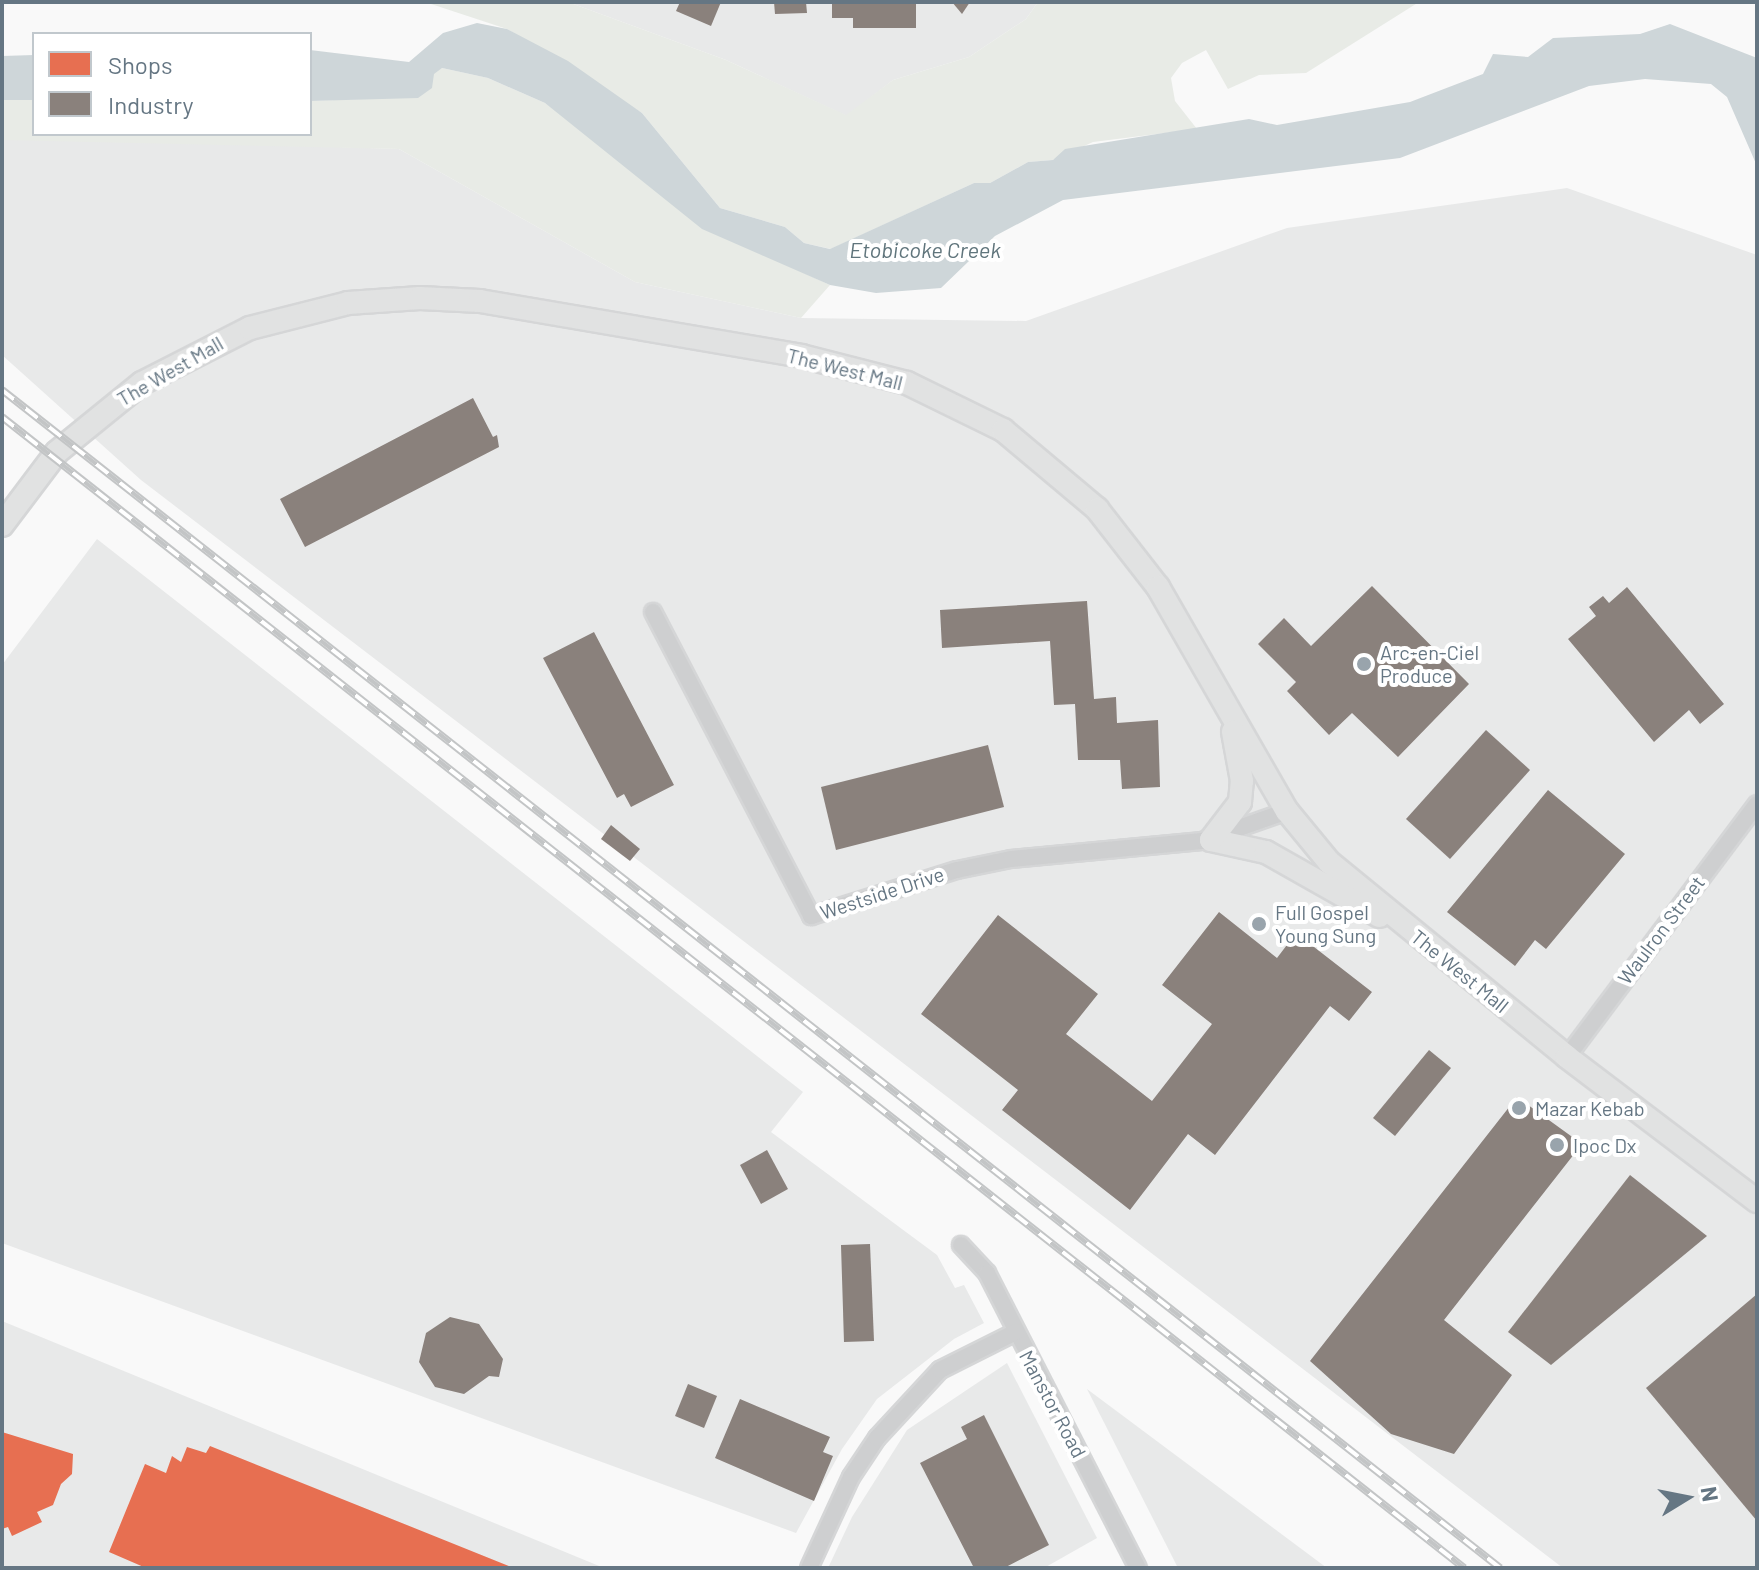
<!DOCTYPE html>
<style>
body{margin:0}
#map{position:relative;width:1759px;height:1570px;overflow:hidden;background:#f9f9f9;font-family:Barlow,sans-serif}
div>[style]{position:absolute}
.built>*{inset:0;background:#e8e9e9}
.green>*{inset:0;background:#e8ebe6}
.water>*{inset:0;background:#ced6d9}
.shops>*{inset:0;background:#e76f51}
.industry>*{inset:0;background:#8a817c}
.roads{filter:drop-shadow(2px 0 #d5d6d7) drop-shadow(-2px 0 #d5d6d7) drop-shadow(0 2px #d5d6d7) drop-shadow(0 -2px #d5d6d7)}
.street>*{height:16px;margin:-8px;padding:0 8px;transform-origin:8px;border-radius:8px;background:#cecfd0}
.secondary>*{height:22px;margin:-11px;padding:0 11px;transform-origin:11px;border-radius:11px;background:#e1e2e2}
.rail>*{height:8px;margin-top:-4px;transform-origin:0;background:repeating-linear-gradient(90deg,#fff 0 15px,#c3c5c6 0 30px);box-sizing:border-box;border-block:2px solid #c3c5c6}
.dots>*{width:22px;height:22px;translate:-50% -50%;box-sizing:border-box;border:4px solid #fff;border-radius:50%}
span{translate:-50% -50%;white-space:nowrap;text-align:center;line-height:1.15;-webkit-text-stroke:8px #fff;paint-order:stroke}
.street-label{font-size:20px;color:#657683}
.poi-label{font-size:20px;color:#657683}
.left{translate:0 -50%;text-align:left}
.water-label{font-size:22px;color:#60757c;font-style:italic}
.frame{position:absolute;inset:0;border:4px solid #657683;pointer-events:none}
.legend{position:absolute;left:32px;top:32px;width:280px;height:104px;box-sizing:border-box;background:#fff;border:2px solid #c1c8cd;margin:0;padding:10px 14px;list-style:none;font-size:24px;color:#657683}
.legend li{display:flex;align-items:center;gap:16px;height:40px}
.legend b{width:40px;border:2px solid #c1c8cd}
.north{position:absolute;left:1647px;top:1458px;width:80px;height:80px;-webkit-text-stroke:6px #fff;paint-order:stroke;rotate:80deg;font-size:22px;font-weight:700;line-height:32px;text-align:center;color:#657683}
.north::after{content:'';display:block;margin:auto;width:28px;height:36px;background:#657683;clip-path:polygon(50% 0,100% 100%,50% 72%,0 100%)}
</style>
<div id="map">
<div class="built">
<i style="clip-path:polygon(568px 2px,1038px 2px,1026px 19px,969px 57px,893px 80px,847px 116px,726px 60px)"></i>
<i style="clip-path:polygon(8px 136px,399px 149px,635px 282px,801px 318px,1026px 321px,1287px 228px,1567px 188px,1757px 255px,1757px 1568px,1563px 1568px,141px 480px,2px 355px,2px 140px)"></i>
<i style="clip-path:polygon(97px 539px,803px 1092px,771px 1132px,937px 1255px,955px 1288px,964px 1285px,984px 1323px,954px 1339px,877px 1399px,842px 1449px,796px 1533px,2px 1243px,2px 665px)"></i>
<i style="clip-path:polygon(2px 1321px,604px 1568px,2px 1568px)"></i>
<i style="clip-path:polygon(1007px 1363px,1097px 1538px,1044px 1568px,828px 1568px,852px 1517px,907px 1430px)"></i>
<i style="clip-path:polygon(1087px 1389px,1327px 1568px,1178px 1568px)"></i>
</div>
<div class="green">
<i style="clip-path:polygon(425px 2px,568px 2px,726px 60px,846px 115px,893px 80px,969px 57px,1026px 19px,1038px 2px,1419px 2px,1306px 73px,1259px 75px,1228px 89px,1206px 50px,1182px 63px,1171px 78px,1175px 101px,1197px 129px,1093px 142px,1053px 160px,1028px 162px,990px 183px,974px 183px,831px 249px,804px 243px,785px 227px,720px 208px,642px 113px,507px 29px)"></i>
<i style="clip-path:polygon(442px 68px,488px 78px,545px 103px,782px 263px,830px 285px,801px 318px,635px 282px,399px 149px,2px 140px,2px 100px,34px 100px,34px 134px,310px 134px,310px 101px,360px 99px)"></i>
</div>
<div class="water">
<i style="clip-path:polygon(477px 23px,507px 29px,568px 61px,642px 113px,720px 208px,785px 227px,804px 243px,830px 249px,974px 183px,990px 183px,1028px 162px,1053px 160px,1065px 149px,1249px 119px,1277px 125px,1410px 102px,1483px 74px,1493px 54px,1528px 57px,1553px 38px,1640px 34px,1670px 24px,1757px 58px,1757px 166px,1727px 97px,1711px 84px,1645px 79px,1589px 86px,1400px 158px,1063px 200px,995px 236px,941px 288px,876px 293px,830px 285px,702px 229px,545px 103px,488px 78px,442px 68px,434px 74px,432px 88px,418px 98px,310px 101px,310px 50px,409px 62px,443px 33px)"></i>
<i style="clip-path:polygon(34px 55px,34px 100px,2px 100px,2px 56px)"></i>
</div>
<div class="shops">
<i style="clip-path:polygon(2px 1432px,73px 1454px,72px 1474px,61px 1484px,53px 1505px,37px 1512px,42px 1522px,12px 1536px,8px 1527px,2px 1529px)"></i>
<i style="clip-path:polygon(210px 1446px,514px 1568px,146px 1568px,109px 1552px,145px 1464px,166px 1473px,172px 1456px,181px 1462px,187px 1447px,206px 1453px)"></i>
</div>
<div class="industry">
<i style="clip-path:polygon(680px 2px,721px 2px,711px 26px,676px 11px)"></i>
<i style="clip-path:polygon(774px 2px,806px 2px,807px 13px,775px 14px)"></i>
<i style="clip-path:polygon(832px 2px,916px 2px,916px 28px,853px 28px,853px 18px,832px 18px)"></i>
<i style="clip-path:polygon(952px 2px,970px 2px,962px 14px)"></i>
<i style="clip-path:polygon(473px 398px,493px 437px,497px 435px,499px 447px,305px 547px,280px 499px)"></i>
<i style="clip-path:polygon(1372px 586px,1469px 684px,1398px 757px,1352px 713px,1329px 735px,1287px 691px,1296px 682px,1258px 644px,1284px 618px,1311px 646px)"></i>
<i style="clip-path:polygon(1627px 587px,1724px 704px,1700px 724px,1689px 710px,1654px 742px,1568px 639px,1596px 616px,1589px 607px,1603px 596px,1609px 603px)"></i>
<i style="clip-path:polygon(1087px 601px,1094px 699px,1116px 697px,1117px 723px,1158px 720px,1160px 787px,1122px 789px,1120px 760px,1078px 760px,1075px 704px,1054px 705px,1050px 641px,942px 648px,940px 610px)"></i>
<i style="clip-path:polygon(594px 632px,674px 785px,631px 807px,624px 794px,617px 798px,543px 658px)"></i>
<i style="clip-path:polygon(1486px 730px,1530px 770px,1450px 859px,1406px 819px)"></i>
<i style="clip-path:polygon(988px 745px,1004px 807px,836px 850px,821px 787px)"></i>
<i style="clip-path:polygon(1548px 790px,1625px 854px,1546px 949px,1535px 940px,1515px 966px,1447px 912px)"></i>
<i style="clip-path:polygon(611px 825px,640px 849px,630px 861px,601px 839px)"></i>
<i style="clip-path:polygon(1219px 912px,1277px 958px,1296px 933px,1372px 992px,1349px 1021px,1330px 1006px,1215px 1155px,1188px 1134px,1130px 1210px,1002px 1110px,1018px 1090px,921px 1014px,998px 915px,1098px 994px,1066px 1034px,1152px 1101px,1212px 1024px,1162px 985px)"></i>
<i style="clip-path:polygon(1429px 1050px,1451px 1068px,1395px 1136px,1373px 1118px)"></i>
<i style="clip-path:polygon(1517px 1097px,1582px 1144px,1444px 1320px,1512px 1375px,1454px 1454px,1391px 1434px,1310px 1361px)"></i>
<i style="clip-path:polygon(767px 1150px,788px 1189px,761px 1204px,740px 1165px)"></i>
<i style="clip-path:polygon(1630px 1175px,1707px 1236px,1551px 1365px,1508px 1332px)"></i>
<i style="clip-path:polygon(870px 1244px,874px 1341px,844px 1342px,841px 1245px)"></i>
<i style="clip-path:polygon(1757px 1294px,1757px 1521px,1646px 1388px)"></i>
<i style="clip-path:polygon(450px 1317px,479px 1324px,503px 1359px,499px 1377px,489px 1376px,464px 1394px,435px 1387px,419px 1362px,426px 1333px)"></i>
<i style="clip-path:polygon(688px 1384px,717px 1396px,704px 1428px,675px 1416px)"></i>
<i style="clip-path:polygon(740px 1399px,830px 1437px,823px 1452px,833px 1456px,814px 1501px,715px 1458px)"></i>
<i style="clip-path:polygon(984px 1415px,1049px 1545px,1004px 1568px,974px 1568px,920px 1463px,967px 1439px,961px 1427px)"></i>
</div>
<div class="roads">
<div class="street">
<i style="left:653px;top:612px;width:343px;rotate:62.5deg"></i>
<i style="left:811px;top:916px;width:153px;rotate:-17.5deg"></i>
<i style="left:957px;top:870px;width:55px;rotate:-11.5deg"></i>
<i style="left:1011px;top:859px;width:192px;rotate:-5.4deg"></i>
<i style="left:1202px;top:841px;width:90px;rotate:-19.4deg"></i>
<i style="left:1567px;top:1057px;width:316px;rotate:-53.1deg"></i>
<i style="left:961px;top:1245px;width:38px;rotate:47deg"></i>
<i style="left:987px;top:1273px;width:331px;rotate:62.9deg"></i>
<i style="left:809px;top:1568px;width:100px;rotate:-65.2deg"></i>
<i style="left:851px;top:1477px;width:47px;rotate:-56.3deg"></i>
<i style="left:877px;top:1438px;width:93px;rotate:-47.2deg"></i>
<i style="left:940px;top:1370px;width:85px;rotate:-26.6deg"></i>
</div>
<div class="secondary">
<i style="left:2px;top:525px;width:91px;rotate:-53deg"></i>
<i style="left:57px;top:452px;width:109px;rotate:-39.1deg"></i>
<i style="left:142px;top:383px;width:121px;rotate:-27deg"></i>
<i style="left:250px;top:328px;width:101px;rotate:-14.3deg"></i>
<i style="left:348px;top:303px;width:72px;rotate:-4deg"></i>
<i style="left:420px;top:298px;width:60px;rotate:2.9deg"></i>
<i style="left:480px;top:301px;width:326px;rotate:9.7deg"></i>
<i style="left:801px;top:356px;width:109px;rotate:14.3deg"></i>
<i style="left:907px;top:383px;width:107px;rotate:26.1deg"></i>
<i style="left:1003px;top:430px;width:123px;rotate:40deg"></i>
<i style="left:1097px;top:509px;width:99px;rotate:52deg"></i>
<i style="left:1158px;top:587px;width:258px;rotate:60.1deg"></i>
<i style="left:1287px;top:811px;width:66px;rotate:50.5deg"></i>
<i style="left:1329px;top:862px;width:308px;rotate:39.3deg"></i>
<i style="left:1567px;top:1057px;width:238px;rotate:37.2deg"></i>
<i style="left:1211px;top:840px;width:56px;rotate:12.3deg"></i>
<i style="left:1266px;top:852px;width:130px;rotate:29.5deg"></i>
<i style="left:1211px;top:840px;width:48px;rotate:-52.7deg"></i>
<i style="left:1240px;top:802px;width:21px;rotate:-85deg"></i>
<i style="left:1242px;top:781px;width:50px;rotate:-100.4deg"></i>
</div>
</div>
<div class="rail">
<i style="left:2px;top:390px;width:1906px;rotate:38.18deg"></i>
<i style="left:2px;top:417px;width:1861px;rotate:38.21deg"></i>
</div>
<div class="dots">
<i style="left:1364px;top:664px;background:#99a4ac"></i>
<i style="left:1259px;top:924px;background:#99a4ac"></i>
<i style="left:1519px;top:1108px;background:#99a4ac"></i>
<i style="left:1557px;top:1145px;background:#99a4ac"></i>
</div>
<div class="street-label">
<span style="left:845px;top:369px;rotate:14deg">The West Mall</span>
<span style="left:170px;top:371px;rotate:-30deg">The West Mall</span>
<span style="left:882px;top:893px;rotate:-18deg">Westside Drive</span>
<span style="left:1661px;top:930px;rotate:-53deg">Waulron Street</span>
<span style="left:1460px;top:971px;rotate:39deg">The West Mall</span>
<span style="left:1053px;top:1404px;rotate:62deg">Manstor Road</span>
</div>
<div class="poi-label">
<span class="left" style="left:1380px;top:664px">Arc-en-Ciel<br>Produce</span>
<span class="left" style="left:1275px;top:924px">Full Gospel<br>Young Sung</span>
<span class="left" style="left:1535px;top:1108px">Mazar Kebab</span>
<span class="left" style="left:1573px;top:1145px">Ipoc Dx</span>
</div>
<div class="water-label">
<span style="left:925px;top:250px">Etobicoke Creek</span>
</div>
<div class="frame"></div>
<ul class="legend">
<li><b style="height:22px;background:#e76f51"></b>Shops</li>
<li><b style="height:22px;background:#8a817c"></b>Industry</li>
</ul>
<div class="north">N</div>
</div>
